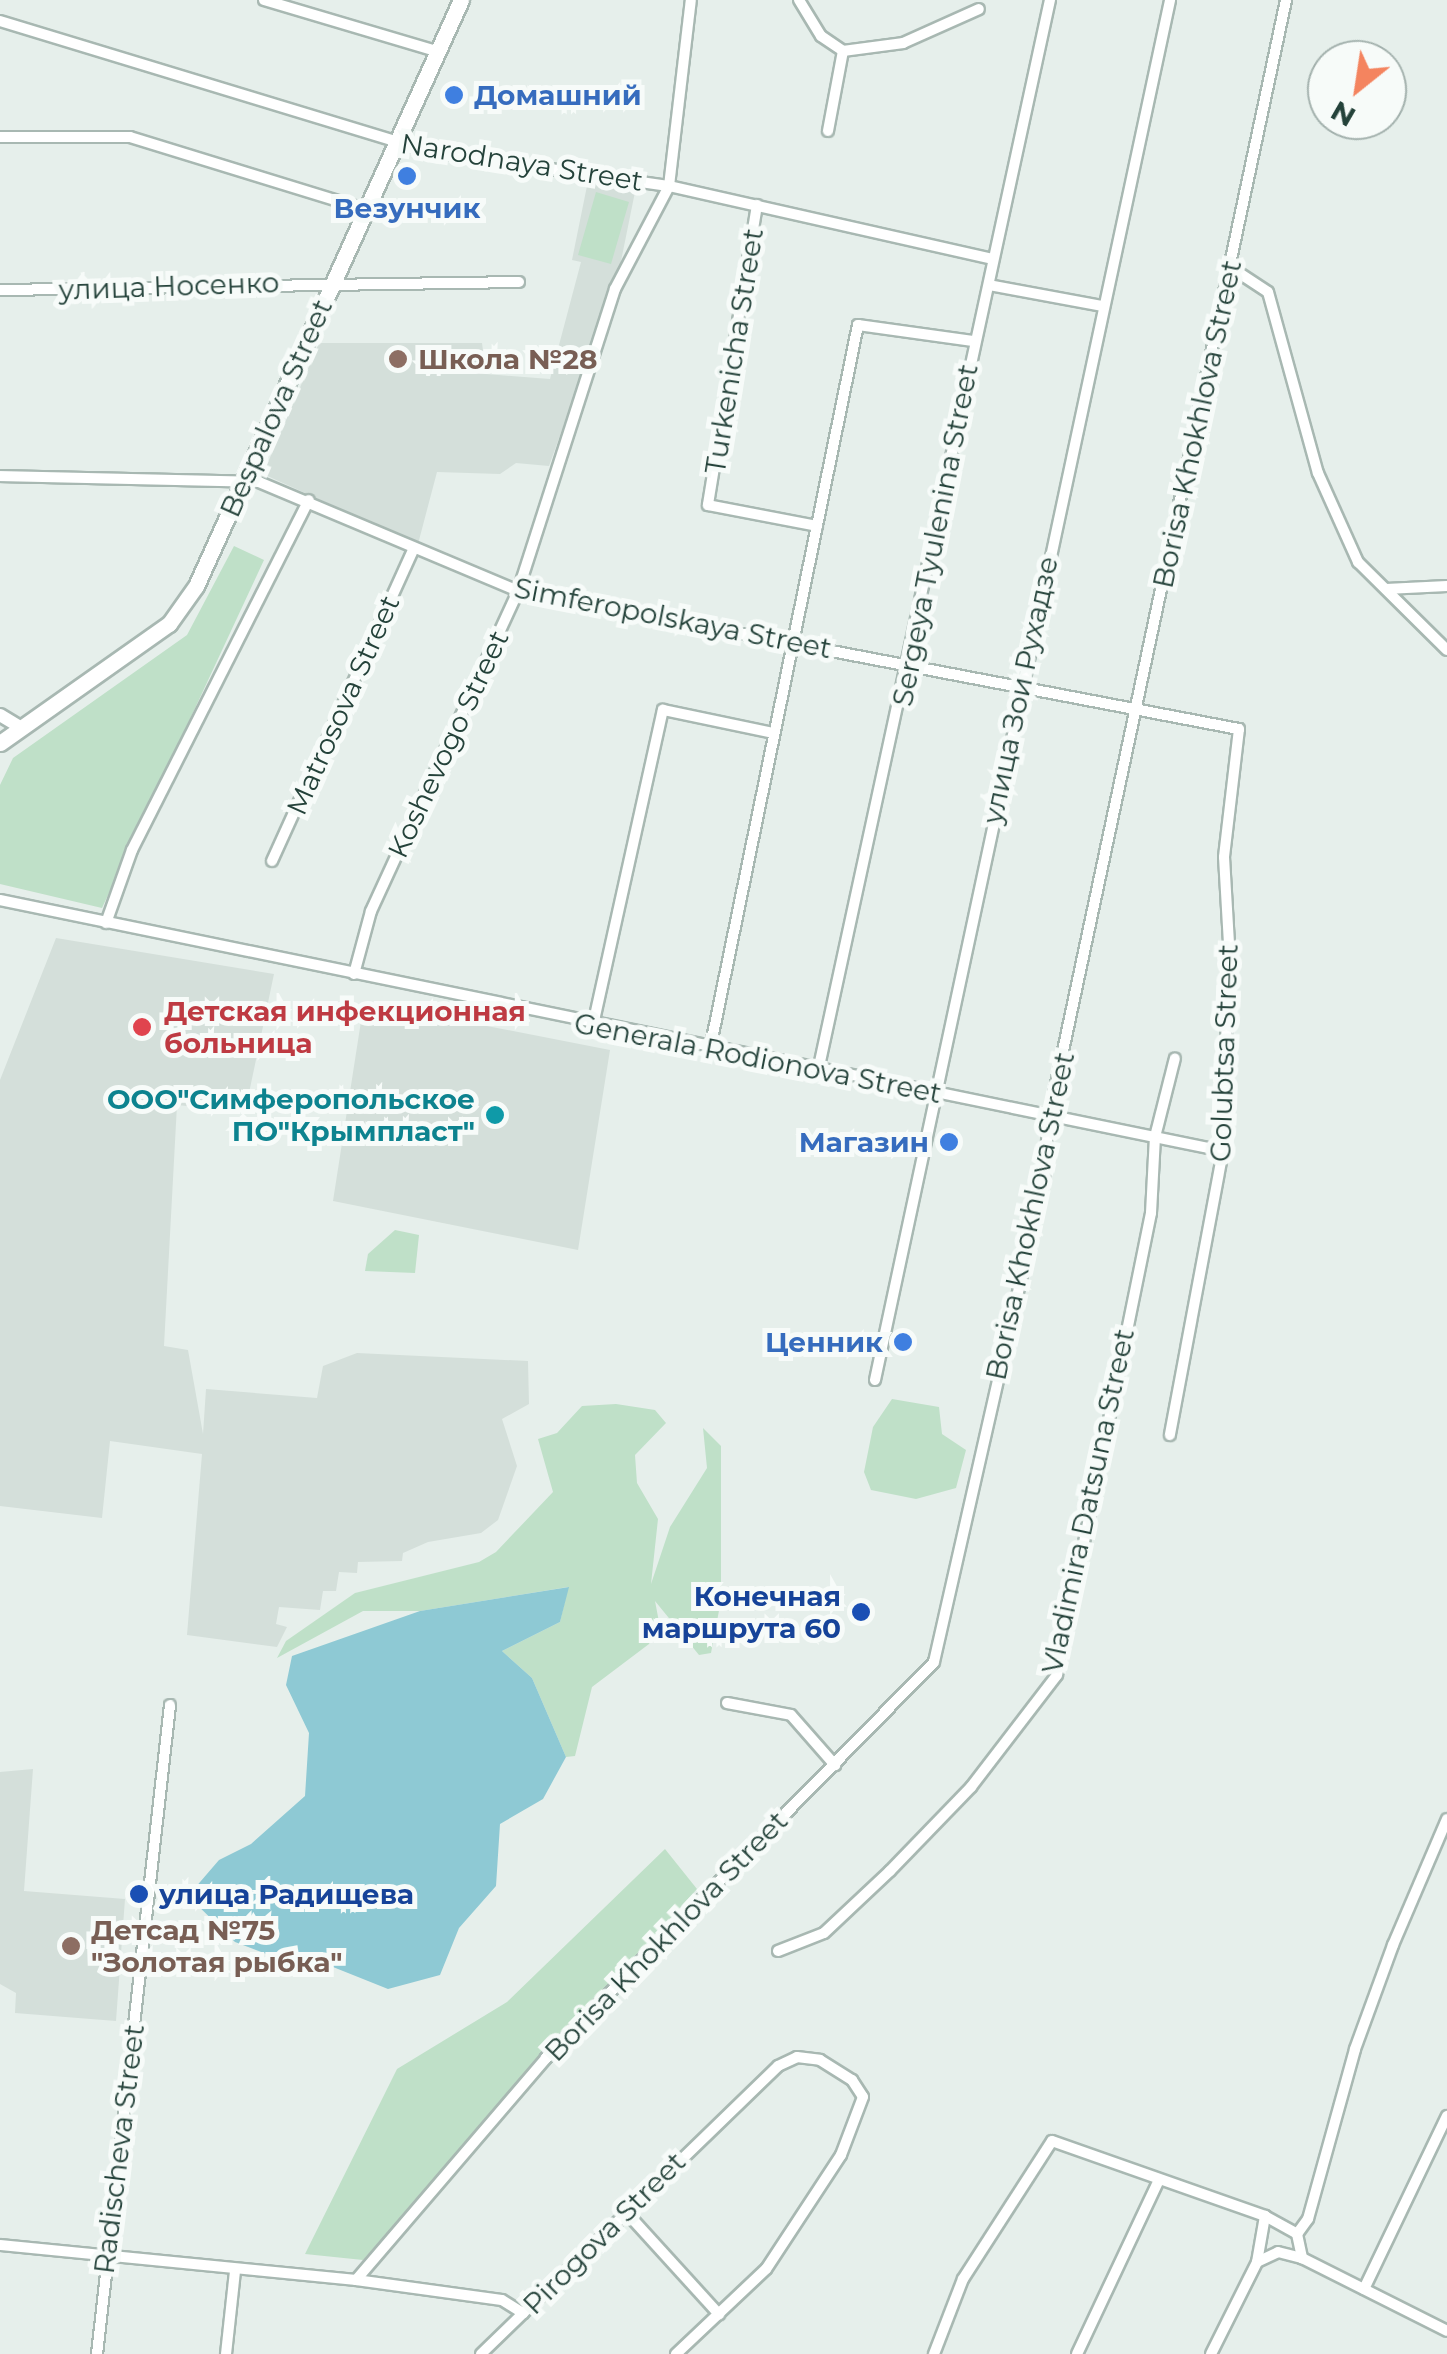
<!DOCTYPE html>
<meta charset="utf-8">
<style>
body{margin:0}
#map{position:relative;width:1447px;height:2354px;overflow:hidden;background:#e6efeb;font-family:Montserrat,sans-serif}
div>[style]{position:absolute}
.built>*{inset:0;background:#d4dfda}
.green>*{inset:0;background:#bfe0c8}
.water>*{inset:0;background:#8ec9d4}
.roads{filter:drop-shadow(2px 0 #a8b8b2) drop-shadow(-2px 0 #a8b8b2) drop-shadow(0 2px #a8b8b2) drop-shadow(0 -2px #a8b8b2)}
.minor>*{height:10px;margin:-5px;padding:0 5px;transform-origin:5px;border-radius:5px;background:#fff}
.tertiary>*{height:12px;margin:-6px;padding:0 6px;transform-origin:6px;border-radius:6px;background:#fff}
.secondary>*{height:15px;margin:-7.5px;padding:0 7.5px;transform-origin:7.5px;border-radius:7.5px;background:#fff}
.dots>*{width:28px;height:28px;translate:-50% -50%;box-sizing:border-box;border:5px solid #f7fbf9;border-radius:50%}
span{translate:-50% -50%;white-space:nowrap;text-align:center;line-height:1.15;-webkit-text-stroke:10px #f7fbf9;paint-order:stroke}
.shop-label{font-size:28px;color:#366cbe;font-weight:700}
.left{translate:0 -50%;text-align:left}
.right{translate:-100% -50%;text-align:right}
.street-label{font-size:28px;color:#24423a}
.education-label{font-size:28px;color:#785e54;font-weight:700}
.health-label{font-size:28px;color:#be3a42;font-weight:700}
.culture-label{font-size:28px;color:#0d838f;font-weight:700}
.transit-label{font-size:28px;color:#164399;font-weight:700}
.north{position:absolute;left:1307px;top:40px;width:100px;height:100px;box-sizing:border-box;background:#f7fbf9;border:2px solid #a3b1ad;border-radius:50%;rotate:210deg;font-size:28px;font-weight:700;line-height:40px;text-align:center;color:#24423a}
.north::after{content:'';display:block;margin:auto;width:35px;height:45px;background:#f4845f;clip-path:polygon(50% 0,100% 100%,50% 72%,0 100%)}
</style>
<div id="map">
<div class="built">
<i style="clip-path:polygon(588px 181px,636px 187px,619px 271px,549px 466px,516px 463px,500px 474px,437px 472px,418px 544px,263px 474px,319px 343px,482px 343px,486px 374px,550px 379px,581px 262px,572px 260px)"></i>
<i style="clip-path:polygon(56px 938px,274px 974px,245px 1112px,177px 1105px,164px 1346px,188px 1350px,203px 1434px,206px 1389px,317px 1398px,323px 1366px,357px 1353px,528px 1361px,529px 1404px,502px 1419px,517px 1466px,498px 1520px,481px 1533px,428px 1542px,403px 1553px,402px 1561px,358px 1562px,357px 1573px,339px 1572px,336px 1591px,323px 1591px,320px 1610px,279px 1607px,276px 1624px,287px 1627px,277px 1647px,187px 1635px,202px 1454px,110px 1441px,102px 1518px,0 1506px,0 1080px)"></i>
<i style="clip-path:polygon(364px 1002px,610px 1050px,578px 1250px,333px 1201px)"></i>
<i style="clip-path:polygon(33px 1769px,24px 1891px,125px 1899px,116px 2021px,15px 2013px,16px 1993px,0 1984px,0 1772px)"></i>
</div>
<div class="green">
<i style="clip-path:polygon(596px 192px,629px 202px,611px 264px,578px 255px)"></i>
<i style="clip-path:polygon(234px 546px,264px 560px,102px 908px,0 884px,0 785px,13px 758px,187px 635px)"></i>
<i style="clip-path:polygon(395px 1230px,419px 1235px,415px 1273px,365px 1271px,368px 1254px)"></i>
<i style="clip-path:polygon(892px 1399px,939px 1407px,942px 1434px,966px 1450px,956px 1488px,916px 1499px,871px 1490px,864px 1472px,873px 1427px)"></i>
<i style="clip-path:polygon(616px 1404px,655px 1410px,666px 1423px,635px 1455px,637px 1483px,658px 1519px,651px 1584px,670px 1527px,707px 1468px,703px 1428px,721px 1446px,721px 1600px,711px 1653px,699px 1655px,655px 1601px,659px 1622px,649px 1644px,592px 1687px,575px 1756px,566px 1757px,532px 1678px,502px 1651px,560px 1622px,568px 1587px,420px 1611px,363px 1611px,277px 1658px,286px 1641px,355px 1593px,479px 1562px,496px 1552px,553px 1492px,538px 1439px,557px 1433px,582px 1406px)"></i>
<i style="clip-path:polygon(665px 1849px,697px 1889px,363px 2260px,305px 2254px,397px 2069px,507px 2002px)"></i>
</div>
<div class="water">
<i style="clip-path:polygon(569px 1587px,560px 1622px,502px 1651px,532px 1678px,566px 1757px,543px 1799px,500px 1824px,496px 1886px,459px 1928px,440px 1975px,388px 1989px,328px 1965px,282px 1960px,235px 1942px,188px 1896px,219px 1860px,251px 1844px,305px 1796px,309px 1733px,286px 1685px,292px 1656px,420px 1611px)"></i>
</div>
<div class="roads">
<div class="minor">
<i style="left:264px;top:0;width:179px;rotate:16.5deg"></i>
<i style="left:799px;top:0;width:42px;rotate:58.6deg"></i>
<i style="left:821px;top:36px;width:27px;rotate:34deg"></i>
<i style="left:843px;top:51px;width:61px;rotate:-7.6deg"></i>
<i style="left:903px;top:43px;width:83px;rotate:-24.1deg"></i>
<i style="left:0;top:21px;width:451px;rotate:16.9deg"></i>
<i style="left:432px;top:152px;width:239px;rotate:8.2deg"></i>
<i style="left:669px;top:186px;width:332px;rotate:12.7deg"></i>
<i style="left:828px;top:131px;width:81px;rotate:-79.4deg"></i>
<i style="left:0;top:137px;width:130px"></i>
<i style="left:130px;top:137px;width:245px;rotate:17.1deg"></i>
<i style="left:757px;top:205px;width:304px;rotate:99.3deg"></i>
<i style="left:708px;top:505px;width:111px;rotate:10.9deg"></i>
<i style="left:1230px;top:267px;width:45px;rotate:33.3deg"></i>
<i style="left:1268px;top:292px;width:188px;rotate:74.6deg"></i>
<i style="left:1318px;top:473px;width:98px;rotate:65.8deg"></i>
<i style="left:1358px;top:562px;width:125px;rotate:44.7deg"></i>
<i style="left:989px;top:285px;width:115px;rotate:10.5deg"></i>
<i style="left:0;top:290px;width:519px;rotate:-0.88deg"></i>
<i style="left:0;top:476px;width:259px;rotate:1.3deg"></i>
<i style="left:259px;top:482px;width:281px;rotate:22.8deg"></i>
<i style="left:518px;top:591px;width:734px;rotate:10.84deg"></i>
<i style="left:1239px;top:729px;width:129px;rotate:96.7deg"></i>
<i style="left:1224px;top:857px;width:86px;rotate:86.7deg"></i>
<i style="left:1229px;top:943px;width:208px;rotate:91.7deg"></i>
<i style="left:1223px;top:1151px;width:289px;rotate:100.6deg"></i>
<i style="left:1386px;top:589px;width:61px;rotate:-2.8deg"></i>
<i style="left:272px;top:861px;width:341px;rotate:-65.6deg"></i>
<i style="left:0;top:900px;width:1248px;rotate:11.6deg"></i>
<i style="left:106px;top:923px;width:77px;rotate:-70.4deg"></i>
<i style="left:132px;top:850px;width:392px;rotate:-63.2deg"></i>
<i style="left:354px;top:974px;width:65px;rotate:-74.9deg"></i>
<i style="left:371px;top:911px;width:352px;rotate:-65.3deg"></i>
<i style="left:518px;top:591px;width:317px;rotate:-72.2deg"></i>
<i style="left:615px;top:289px;width:116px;rotate:-62.3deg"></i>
<i style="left:669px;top:186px;width:187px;rotate:-83.3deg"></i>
<i style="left:593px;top:1025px;width:323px;rotate:-77.5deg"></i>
<i style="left:663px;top:710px;width:112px;rotate:11.8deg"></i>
<i style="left:710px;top:1049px;width:739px;rotate:-78.45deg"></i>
<i style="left:858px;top:325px;width:116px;rotate:7.9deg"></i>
<i style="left:818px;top:1071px;width:1096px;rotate:-77.78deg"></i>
<i style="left:875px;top:1380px;width:1411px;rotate:-77.93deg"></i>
<i style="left:727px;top:1703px;width:65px;rotate:10.6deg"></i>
<i style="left:791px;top:1715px;width:67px;rotate:48.7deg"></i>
<i style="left:778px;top:1951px;width:49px;rotate:-21.4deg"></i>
<i style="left:824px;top:1933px;width:91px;rotate:-43.2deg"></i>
<i style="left:890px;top:1871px;width:117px;rotate:-46deg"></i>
<i style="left:971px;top:1787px;width:141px;rotate:-52.5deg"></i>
<i style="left:1057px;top:1675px;width:471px;rotate:-78.5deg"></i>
<i style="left:1151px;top:1213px;width:76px;rotate:-87deg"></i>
<i style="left:1155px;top:1137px;width:81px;rotate:-75.8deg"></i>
<i style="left:627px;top:2213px;width:137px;rotate:47.7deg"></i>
<i style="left:1297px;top:2234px;width:19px;rotate:-54deg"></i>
<i style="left:1308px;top:2219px;width:176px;rotate:-74.5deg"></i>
<i style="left:1355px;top:2049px;width:111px;rotate:-69.9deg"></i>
<i style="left:1393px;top:1945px;width:137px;rotate:-66.8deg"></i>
<i style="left:0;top:2245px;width:358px;rotate:5.6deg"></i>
<i style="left:356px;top:2280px;width:147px;rotate:7.8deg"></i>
<i style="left:502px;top:2300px;width:25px;rotate:32deg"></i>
<i style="left:1257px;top:2262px;width:23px;rotate:-25deg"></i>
<i style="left:1278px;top:2252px;width:25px;rotate:14deg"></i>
<i style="left:356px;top:2280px;width:292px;rotate:-49.4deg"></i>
<i style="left:546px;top:2058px;width:554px;rotate:-45.58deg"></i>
<i style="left:934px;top:1662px;width:498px;rotate:-77.2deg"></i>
<i style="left:1044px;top:1176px;width:59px;rotate:-85.2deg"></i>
<i style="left:1049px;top:1117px;width:1142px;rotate:-78.02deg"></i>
<i style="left:1364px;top:2289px;width:192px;rotate:-64.4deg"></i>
<i style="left:97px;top:2354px;width:653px;rotate:-83.58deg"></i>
<i style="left:226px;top:2354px;width:83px;rotate:-83.8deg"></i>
<i style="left:481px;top:2354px;width:414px;rotate:-44.1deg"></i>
<i style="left:778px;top:2066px;width:21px;rotate:-25deg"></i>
<i style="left:797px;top:2057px;width:23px;rotate:7deg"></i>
<i style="left:820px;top:2060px;width:38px;rotate:32deg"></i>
<i style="left:852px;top:2080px;width:20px;rotate:57deg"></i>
<i style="left:863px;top:2097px;width:62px;rotate:110.8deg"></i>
<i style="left:841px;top:2155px;width:136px;rotate:123.3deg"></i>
<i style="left:766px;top:2269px;width:124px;rotate:136.6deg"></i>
<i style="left:934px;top:2354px;width:80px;rotate:-68.9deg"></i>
<i style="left:963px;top:2279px;width:164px;rotate:-57.2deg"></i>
<i style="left:1052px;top:2141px;width:226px;rotate:19.4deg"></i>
<i style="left:1265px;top:2216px;width:37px;rotate:29deg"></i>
<i style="left:1297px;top:2234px;width:25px;rotate:78deg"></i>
<i style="left:1302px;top:2258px;width:162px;rotate:26.7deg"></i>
<i style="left:1077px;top:2354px;width:192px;rotate:-64.8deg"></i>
<i style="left:1211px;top:2354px;width:103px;rotate:-63.4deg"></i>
<i style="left:1257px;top:2262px;width:47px;rotate:-80.1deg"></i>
</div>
<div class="tertiary">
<i style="left:0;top:715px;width:26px;rotate:31deg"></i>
</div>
<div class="secondary">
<i style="left:0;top:743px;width:207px;rotate:-35.2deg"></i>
<i style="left:169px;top:624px;width:47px;rotate:-54.6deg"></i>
<i style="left:196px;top:586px;width:643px;rotate:-65.67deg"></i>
</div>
</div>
<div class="dots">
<i style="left:454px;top:95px;background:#3f7fe0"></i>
<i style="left:407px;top:176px;background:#3f7fe0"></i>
<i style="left:398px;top:359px;background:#8d6e63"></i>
<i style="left:142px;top:1027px;background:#e0444e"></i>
<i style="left:495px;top:1115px;background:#0f9aa8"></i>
<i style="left:949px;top:1142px;background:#3f7fe0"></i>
<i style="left:903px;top:1342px;background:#3f7fe0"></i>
<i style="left:861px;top:1612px;background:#1a4fb4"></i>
<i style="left:139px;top:1894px;background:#1a4fb4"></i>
<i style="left:71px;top:1946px;background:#8d6e63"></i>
</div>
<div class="shop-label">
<span class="left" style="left:474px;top:95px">Домашний</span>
<span style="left:407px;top:208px">Везунчик</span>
<span class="right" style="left:929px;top:1142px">Магазин</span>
<span class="right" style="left:883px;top:1342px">Ценник</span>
</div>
<div class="street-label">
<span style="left:522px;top:162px;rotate:9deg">Narodnaya Street</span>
<span style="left:169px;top:286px;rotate:-2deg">улица Носенко</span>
<span style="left:734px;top:351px;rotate:-81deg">Turkenicha Street</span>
<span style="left:276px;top:408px;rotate:-66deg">Bespalova Street</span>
<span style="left:1197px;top:424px;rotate:-78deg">Borisa Khokhlova Street</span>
<span style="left:935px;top:535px;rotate:-79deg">Sergeya Tyulenina Street</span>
<span style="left:673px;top:618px;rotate:11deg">Simferopolskaya Street</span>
<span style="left:1020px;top:690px;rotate:-78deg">улица Зои Рухадзе</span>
<span style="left:343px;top:705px;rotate:-66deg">Matrosova Street</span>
<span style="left:448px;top:744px;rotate:-65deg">Koshevogo Street</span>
<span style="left:1224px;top:1053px;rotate:-88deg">Golubtsa Street</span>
<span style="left:758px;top:1058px;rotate:11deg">Generala Rodionova Street</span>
<span style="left:1030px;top:1216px;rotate:-78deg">Borisa Khokhlova Street</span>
<span style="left:1088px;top:1501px;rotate:-78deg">Vladimira Datsuna Street</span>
<span style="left:666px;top:1936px;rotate:-46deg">Borisa Khokhlova Street</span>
<span style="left:119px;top:2149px;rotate:-83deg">Radischeva Street</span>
<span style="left:604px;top:2233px;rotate:-45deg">Pirogova Street</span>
</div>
<div class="education-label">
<span class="left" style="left:418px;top:359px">Школа №28</span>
<span class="left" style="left:91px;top:1946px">Детсад №75<br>"Золотая рыбка"</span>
</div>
<div class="health-label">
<span class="left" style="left:164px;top:1027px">Детская инфекционная<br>больница</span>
</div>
<div class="culture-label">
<span class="right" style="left:475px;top:1115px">ООО"Симферопольское<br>ПО"Крымпласт"</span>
</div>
<div class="transit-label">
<span class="right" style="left:841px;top:1612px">Конечная<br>маршрута 60</span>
<span class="left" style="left:159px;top:1894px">улица Радищева</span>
</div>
<div class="north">N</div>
</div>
